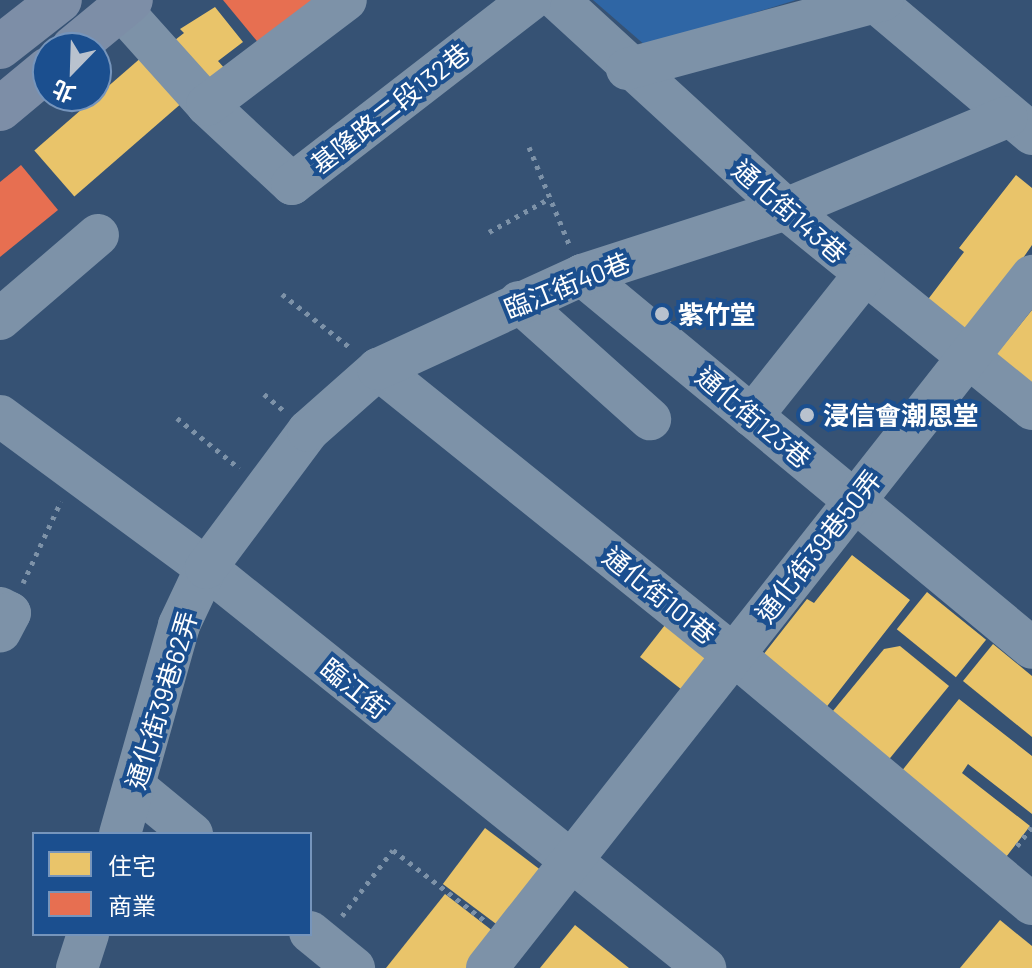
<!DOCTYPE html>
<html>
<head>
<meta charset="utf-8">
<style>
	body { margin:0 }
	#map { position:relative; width:1032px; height:968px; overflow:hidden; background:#365274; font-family:Barlow,"Noto Sans TC",sans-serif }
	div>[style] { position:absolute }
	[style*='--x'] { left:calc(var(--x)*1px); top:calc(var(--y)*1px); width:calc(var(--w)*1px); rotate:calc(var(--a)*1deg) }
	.green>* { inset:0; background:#2f66a5 }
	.homes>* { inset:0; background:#e9c46a; transform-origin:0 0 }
	.shops>* { inset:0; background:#e76f51 }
	.path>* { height:5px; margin-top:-2.5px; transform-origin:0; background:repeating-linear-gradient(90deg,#7d92a8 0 4px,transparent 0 10px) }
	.minor>* { height:42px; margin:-21px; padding:0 21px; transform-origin:21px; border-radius:21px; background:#7d92a8 }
	.major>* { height:44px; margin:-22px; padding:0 22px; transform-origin:22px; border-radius:22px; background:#7d8ea7 }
	.dots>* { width:22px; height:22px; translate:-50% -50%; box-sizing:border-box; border:4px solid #1b4f8f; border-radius:50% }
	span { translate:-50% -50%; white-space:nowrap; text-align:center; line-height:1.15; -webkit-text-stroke:8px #1b4f8f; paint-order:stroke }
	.street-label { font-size:26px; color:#fff }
	.poi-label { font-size:26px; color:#fff; font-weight:700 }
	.left { translate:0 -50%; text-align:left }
	.legend { position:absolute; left:32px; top:832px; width:280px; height:104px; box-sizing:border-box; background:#1b4f8f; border:2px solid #7695bc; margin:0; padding:10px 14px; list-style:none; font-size:24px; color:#fff }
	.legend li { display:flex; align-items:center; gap:16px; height:40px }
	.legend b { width:40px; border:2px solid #7695bc }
	.north { position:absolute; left:32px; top:32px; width:80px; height:80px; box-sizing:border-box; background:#1b4f8f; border:2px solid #7695bc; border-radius:50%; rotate:203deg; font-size:22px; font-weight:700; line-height:32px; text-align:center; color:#fff }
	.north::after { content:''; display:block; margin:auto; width:28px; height:36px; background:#b9c2ce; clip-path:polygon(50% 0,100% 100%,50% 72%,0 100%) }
</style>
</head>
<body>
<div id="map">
	<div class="green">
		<div style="clip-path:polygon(593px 0,796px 0,646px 46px)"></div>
	</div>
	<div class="homes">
		<div style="clip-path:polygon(215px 7px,243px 42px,218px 61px,226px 70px,200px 90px,166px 47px,184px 33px,180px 29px)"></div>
		<div style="left:143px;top:56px;width:61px;height:144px;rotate:49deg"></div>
		<div style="clip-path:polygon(1016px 175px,1032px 188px,1032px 245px,975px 328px,959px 328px,926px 302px,964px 252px,959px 248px)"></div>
		<div style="clip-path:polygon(1032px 310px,1032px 400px,988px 364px)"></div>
		<div style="clip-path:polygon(852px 555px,910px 600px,821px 714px,756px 664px,807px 599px,814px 603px)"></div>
		<div style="left:927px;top:592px;width:76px;height:48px;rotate:39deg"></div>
		<div style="left:672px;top:616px;width:62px;height:52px;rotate:38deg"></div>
		<div style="clip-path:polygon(993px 644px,1032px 676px,1032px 737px,963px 681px)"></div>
		<div style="clip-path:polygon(900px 646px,949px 686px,886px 763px,828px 717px,884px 649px)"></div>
		<div style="clip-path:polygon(959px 699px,1032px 756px,1032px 814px,968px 764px,962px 773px,1030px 826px,1003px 861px,897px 777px)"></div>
		<div style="left:485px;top:828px;width:68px;height:70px;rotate:37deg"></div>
		<div style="clip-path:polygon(445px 894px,498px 935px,472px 968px,386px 968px)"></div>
		<div style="clip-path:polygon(1000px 920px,1032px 946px,1032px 968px,960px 968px)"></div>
		<div style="clip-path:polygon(575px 925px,629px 968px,540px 968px)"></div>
	</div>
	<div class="shops">
		<div style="clip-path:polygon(223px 0,318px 0,261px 46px)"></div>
		<div style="clip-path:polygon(21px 165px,58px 210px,0 257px,0 182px)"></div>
	</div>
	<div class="path">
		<div style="--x:529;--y:147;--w:105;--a:67.6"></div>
		<div style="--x:489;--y:232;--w:70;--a:-29.1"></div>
		<div style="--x:282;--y:294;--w:89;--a:38.2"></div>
		<div style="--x:264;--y:394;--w:25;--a:40"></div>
		<div style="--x:177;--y:418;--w:80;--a:38.9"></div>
		<div style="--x:23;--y:583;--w:90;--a:-65.1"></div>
		<div style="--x:1017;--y:846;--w:24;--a:-52"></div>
		<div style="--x:342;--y:916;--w:83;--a:-52.3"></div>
		<div style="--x:393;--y:850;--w:115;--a:37.6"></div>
	</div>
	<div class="minor">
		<div style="--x:558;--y:0;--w:309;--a:42.5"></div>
		<div style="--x:786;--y:209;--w:317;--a:39.1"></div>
		<div style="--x:873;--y:0;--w:208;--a:40.1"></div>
		<div style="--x:121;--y:9;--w:129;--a:48.1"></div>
		<div style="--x:207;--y:105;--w:116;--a:42.9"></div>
		<div style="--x:292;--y:184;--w:301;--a:-37.7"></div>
		<div style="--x:627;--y:69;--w:265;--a:-15.1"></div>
		<div style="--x:207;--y:105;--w:174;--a:-37.1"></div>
		<div style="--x:582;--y:275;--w:584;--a:39.65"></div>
		<div style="--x:519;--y:302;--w:176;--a:41.8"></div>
		<div style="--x:0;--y:319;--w:129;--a:-40.6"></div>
		<div style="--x:378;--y:369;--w:457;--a:38.8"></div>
		<div style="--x:734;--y:655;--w:388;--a:39.9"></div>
		<div style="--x:0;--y:416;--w:256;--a:36.4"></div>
		<div style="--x:206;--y:568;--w:640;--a:38.72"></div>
		<div style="--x:752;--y:416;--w:180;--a:-51.5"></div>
		<div style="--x:0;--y:608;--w:11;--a:27"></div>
		<div style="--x:10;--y:613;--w:21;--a:118"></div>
		<div style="--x:135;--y:787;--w:74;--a:39.5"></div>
		<div style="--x:120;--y:834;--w:217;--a:-74.2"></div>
		<div style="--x:179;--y:625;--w:63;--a:-64.7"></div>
		<div style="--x:206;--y:568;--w:171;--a:-53.3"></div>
		<div style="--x:308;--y:431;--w:94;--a:-41.5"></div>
		<div style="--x:378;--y:369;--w:225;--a:-24.7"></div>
		<div style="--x:582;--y:275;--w:214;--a:-17.9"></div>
		<div style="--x:786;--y:209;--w:239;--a:-22.6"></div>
		<div style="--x:310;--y:932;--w:57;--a:39.3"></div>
		<div style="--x:77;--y:968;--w:36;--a:-72"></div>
		<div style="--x:487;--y:968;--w:881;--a:-51.78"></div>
	</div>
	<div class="major">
		<div style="--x:0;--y:47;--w:76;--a:-38.1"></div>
		<div style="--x:73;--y:48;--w:75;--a:-39.6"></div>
		<div style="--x:0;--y:109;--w:62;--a:-39.8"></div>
	</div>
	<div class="dots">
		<div style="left:662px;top:314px;background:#b9c2ce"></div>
		<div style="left:807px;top:415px;background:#b9c2ce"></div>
	</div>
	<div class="street-label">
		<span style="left:390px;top:108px;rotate:-38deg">基隆路二段132巷</span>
		<span style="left:790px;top:211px;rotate:41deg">通化街143巷</span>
		<span style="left:567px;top:285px;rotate:-22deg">臨江街40巷</span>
		<span style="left:754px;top:417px;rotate:40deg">通化街123巷</span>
		<span style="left:818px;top:546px;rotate:-52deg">通化街39巷50弄</span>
		<span style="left:660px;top:595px;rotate:39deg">通化街101巷</span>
		<span style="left:355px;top:688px;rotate:39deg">臨江街</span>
		<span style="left:161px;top:700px;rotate:-73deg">通化街39巷62弄</span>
	</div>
	<div class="poi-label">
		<span class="left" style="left:678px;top:314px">紫竹堂</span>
		<span class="left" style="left:823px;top:415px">浸信會潮恩堂</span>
	</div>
	<ul class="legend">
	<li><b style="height:22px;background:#e9c46a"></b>住宅</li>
	<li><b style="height:22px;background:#e76f51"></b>商業</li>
	</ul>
	<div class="north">北</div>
</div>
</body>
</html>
